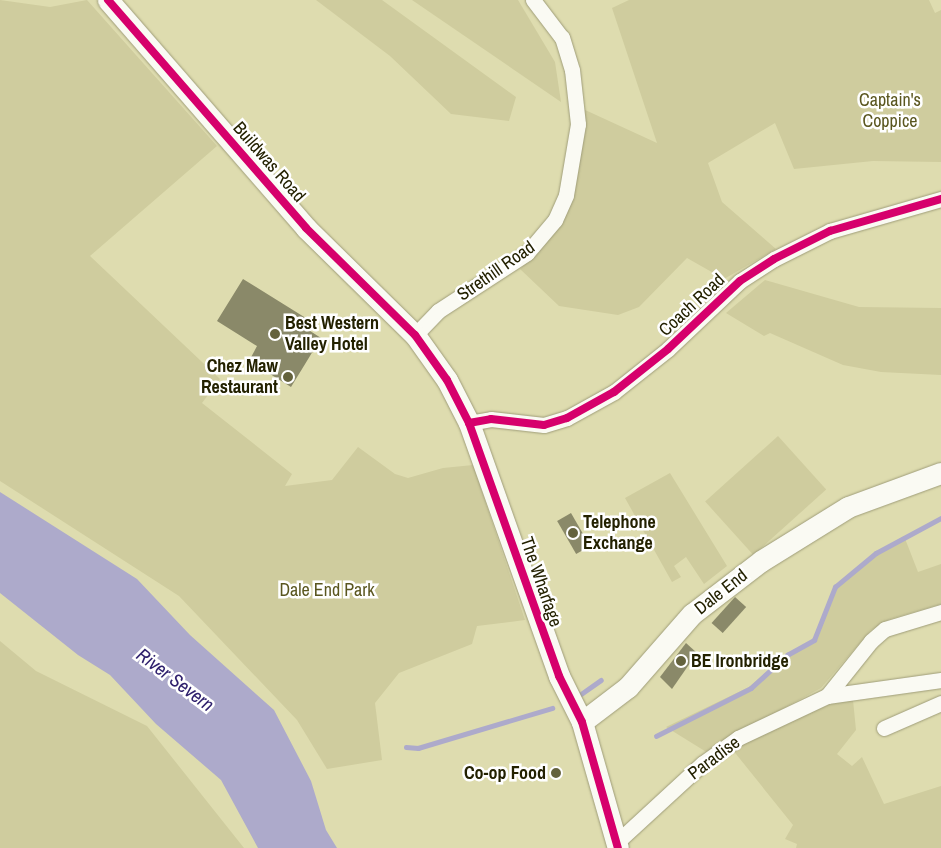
<!DOCTYPE html>
<html>
<head>
<meta charset="utf-8">
<style>
	body { margin:0 }
	#map { position:relative; width:941px; height:848px; overflow:hidden; background:#dedcaf; font-family:"Archivo Narrow",sans-serif }
	div>[style] { position:absolute }
	[style*='--x'] { left:calc(var(--x)*1px); top:calc(var(--y)*1px); width:calc(var(--w)*1px); rotate:calc(var(--a)*1deg) }
	.green>* { inset:0; background:#cfcc9e; transform-origin:0 0 }
	.water>* { inset:0; background:#adaacb }
	.stream>* { height:4.5px; margin:-2.25px; padding:0 2.25px; transform-origin:2.25px; border-radius:2.25px; background:#adaacb }
	.building>* { inset:0; background:#8a8969; transform-origin:0 0 }
	.roads { filter:drop-shadow(0 0 1px #9f9d79) drop-shadow(0 0 1px #9f9d79) }
	.street>* { height:15px; margin:-7.5px; padding:0 7.5px; transform-origin:7.5px; border-radius:7.5px; background:#fafaf3 }
	.secondary>* { height:21px; margin:-10.5px; padding:0 10.5px; transform-origin:10.5px; border-radius:10.5px; background:#fafaf3 }
	.cycleway>* { height:8px; margin:-4px; padding:0 4px; transform-origin:4px; border-radius:4px; background:#d6006c }
	.dots>* { width:14px; height:14px; translate:-50% -50%; box-sizing:border-box; border:2px solid #fff; border-radius:50% }
	span { translate:-50% -50%; white-space:nowrap; text-align:center; line-height:1.15; -webkit-text-stroke:5px #fff; paint-order:stroke }
	.park-label { font-size:18px; color:#5a561f }
	.street-label { font-size:18px; color:#232100 }
	.poi-label { font-size:18px; color:#232100; font-weight:700 }
	.left { translate:0 -50%; text-align:left }
	.right { translate:-100% -50%; text-align:right }
	.water-label { font-size:19px; color:#30216e; font-style:italic }
</style>
</head>
<body>
<div id="map">
	<div class="green">
		<div style="clip-path:polygon(0 0,50px 7px,87px 0,217px 146px,90px 256px,220px 379px,202px 403px,292px 474px,285px 486px,332px 480px,358px 447px,395px 474px,408px 478px,443px 468px,473px 465px,525px 620px,477px 626px,472px 644px,399px 673px,375px 703px,382px 760px,327px 769px,297px 720px,179px 596px,0 481px)"></div>
		<div style="clip-path:polygon(316px 0,382px 0,516px 97px,509px 121px,451px 114px,390px 56px)"></div>
		<div style="clip-path:polygon(412px 0,518px 0,555px 62px,561px 102px)"></div>
		<div style="clip-path:polygon(629px 0,929px 0,935px 13px,941px 10px,941px 162px,873px 161px,794px 169px,775px 123px,708px 163px,722px 202px,776px 249px,724px 279px,687px 258px,639px 307px,618px 315px,559px 306px,520px 269px,543px 247px,564px 214px,579px 167px,585px 123px,583px 109px,657px 143px,612px 8px)"></div>
		<div style="clip-path:polygon(765px 280px,859px 307px,941px 308px,941px 375px,881px 372px,843px 365px,770px 333px,764px 336px,726px 313px)"></div>
		<div style="left:778px;top:436px;width:72px;height:98px;rotate:48deg"></div>
		<div style="clip-path:polygon(670px 473px,727px 566px,704px 584px,686px 557px,674px 566px,681px 577px,672px 582px,625px 498px)"></div>
		<div style="clip-path:polygon(904px 536px,918px 572px,941px 564px,941px 604px,890px 619px,871px 630px,821px 688px,723px 741px,708px 753px,666px 727px,749px 687px,787px 655px,814px 640px,835px 587px,876px 553px)"></div>
		<div style="clip-path:polygon(0 641px,36px 671px,147px 726px,244px 848px,0 848px)"></div>
		<div style="clip-path:polygon(853px 700px,856px 730px,837px 754px,852px 766px,862px 757px,884px 804px,941px 786px,941px 848px,796px 848px,797px 844px,785px 839px,793px 825px,732px 749px,828px 705px)"></div>
	</div>
	<div class="water">
		<div style="clip-path:polygon(0 492px,137px 579px,190px 635px,274px 710px,311px 781px,326px 830px,337px 848px,258px 848px,221px 780px,156px 724px,110px 675px,78px 655px,0 593px)"></div>
	</div>
	<div class="stream">
		<div style="--x:581;--y:694;--w:24;--a:-35"></div>
		<div style="--x:656;--y:736;--w:106;--a:-26.8"></div>
		<div style="--x:751;--y:688;--w:49;--a:-42.5"></div>
		<div style="--x:787;--y:655;--w:31;--a:-29"></div>
		<div style="--x:814;--y:640;--w:57;--a:-68.4"></div>
		<div style="--x:835;--y:587;--w:53;--a:-39.7"></div>
		<div style="--x:876;--y:553;--w:74;--a:-28.3"></div>
		<div style="--x:406;--y:747;--w:12;--a:5"></div>
		<div style="--x:418;--y:748;--w:140;--a:-16.6"></div>
	</div>
	<div class="building">
		<div style="clip-path:polygon(243px 279px,309px 320px,307px 329px,321px 338px,291px 387px,249px 361px,257px 346px,217px 321px)"></div>
		<div style="left:571px;top:513px;width:38px;height:16px;rotate:60deg"></div>
		<div style="left:735px;top:597px;width:15px;height:35px;rotate:42deg"></div>
		<div style="clip-path:polygon(686px 643px,697px 653px,672px 689px,660px 677px)"></div>
	</div>
	<div class="roads">
		<div class="street">
			<div style="--x:415;--y:335;--w:33;--a:-46"></div>
			<div style="--x:438;--y:311;--w:106;--a:-33.1"></div>
			<div style="--x:527;--y:253;--w:43;--a:-49.7"></div>
			<div style="--x:555;--y:220;--w:27;--a:-66"></div>
			<div style="--x:566;--y:195;--w:72;--a:-80.4"></div>
			<div style="--x:578;--y:124;--w:54;--a:-96.3"></div>
			<div style="--x:572;--y:70;--w:34;--a:-107"></div>
			<div style="--x:562;--y:38;--w:48;--a:-127.3"></div>
			<div style="--x:469;--y:423;--w:22;--a:-10"></div>
			<div style="--x:491;--y:419;--w:53;--a:6.5"></div>
			<div style="--x:544;--y:425;--w:24;--a:-17"></div>
			<div style="--x:567;--y:418;--w:54;--a:-29"></div>
			<div style="--x:614;--y:392;--w:69;--a:-38.5"></div>
			<div style="--x:668;--y:349;--w:99;--a:-43.4"></div>
			<div style="--x:740;--y:281;--w:40;--a:-32.9"></div>
			<div style="--x:774;--y:259;--w:63;--a:-26.6"></div>
			<div style="--x:830;--y:231;--w:116;--a:-16.1"></div>
			<div style="--x:827;--y:696;--w:70;--a:-51.3"></div>
			<div style="--x:871;--y:641;--w:18;--a:-41"></div>
			<div style="--x:885;--y:629;--w:59;--a:-16.9"></div>
			<div style="--x:884;--y:728;--w:62;--a:-23.7"></div>
			<div style="--x:616;--y:843;--w:118;--a:-42.6"></div>
			<div style="--x:703;--y:763;--w:43;--a:-35.5"></div>
			<div style="--x:738;--y:738;--w:98;--a:-25.3"></div>
			<div style="--x:827;--y:696;--w:115;--a:-8"></div>
		</div>
		<div class="secondary">
			<div style="--x:108;--y:0;--w:302;--a:49"></div>
			<div style="--x:306;--y:228;--w:153;--a:44.5"></div>
			<div style="--x:415;--y:335;--w:55;--a:54.6"></div>
			<div style="--x:447;--y:380;--w:48;--a:62.9"></div>
			<div style="--x:469;--y:423;--w:269;--a:70.4"></div>
			<div style="--x:559;--y:676;--w:51;--a:63.4"></div>
			<div style="--x:582;--y:722;--w:131;--a:74.1"></div>
			<div style="--x:582;--y:722;--w:58;--a:-37.3"></div>
			<div style="--x:628;--y:687;--w:97;--a:-48.8"></div>
			<div style="--x:692;--y:614;--w:87;--a:-37.5"></div>
			<div style="--x:761;--y:561;--w:102;--a:-31.8"></div>
			<div style="--x:848;--y:507;--w:99;--a:-20.1"></div>
		</div>
	</div>
	<div class="cycleway">
		<div style="--x:108;--y:0;--w:302;--a:49"></div>
		<div style="--x:306;--y:228;--w:153;--a:44.5"></div>
		<div style="--x:415;--y:335;--w:55;--a:54.6"></div>
		<div style="--x:447;--y:380;--w:48;--a:62.9"></div>
		<div style="--x:469;--y:423;--w:269;--a:70.4"></div>
		<div style="--x:559;--y:676;--w:51;--a:63.4"></div>
		<div style="--x:582;--y:722;--w:131;--a:74.1"></div>
		<div style="--x:469;--y:423;--w:22;--a:-10"></div>
		<div style="--x:491;--y:419;--w:53;--a:6.5"></div>
		<div style="--x:544;--y:425;--w:24;--a:-17"></div>
		<div style="--x:567;--y:418;--w:54;--a:-29"></div>
		<div style="--x:614;--y:392;--w:69;--a:-38.5"></div>
		<div style="--x:668;--y:349;--w:99;--a:-43.4"></div>
		<div style="--x:740;--y:281;--w:40;--a:-32.9"></div>
		<div style="--x:774;--y:259;--w:63;--a:-26.6"></div>
		<div style="--x:830;--y:231;--w:116;--a:-16.1"></div>
	</div>
	<div class="dots">
		<div style="left:275px;top:334px;background:#64623d"></div>
		<div style="left:288px;top:377px;background:#64623d"></div>
		<div style="left:573px;top:533px;background:#64623d"></div>
		<div style="left:681px;top:661px;background:#64623d"></div>
		<div style="left:556px;top:773px;background:#64623d"></div>
	</div>
	<div class="park-label">
		<span style="left:890px;top:111px">Captain's<br>Coppice</span>
		<span style="left:327px;top:590px">Dale End Park</span>
	</div>
	<div class="street-label">
		<span style="left:269px;top:162px;rotate:49deg">Buildwas Road</span>
		<span style="left:496px;top:271px;rotate:-35deg">Strethill Road</span>
		<span style="left:692px;top:305px;rotate:-43deg">Coach Road</span>
		<span style="left:541px;top:582px;rotate:71deg">The Wharfage</span>
		<span style="left:721px;top:592px;rotate:-38deg">Dale End</span>
		<span style="left:714px;top:758px;rotate:-37deg">Paradise</span>
	</div>
	<div class="poi-label">
		<span class="left" style="left:285px;top:334px">Best Western<br>Valley Hotel</span>
		<span class="right" style="left:278px;top:377px">Chez Maw<br>Restaurant</span>
		<span class="left" style="left:583px;top:533px">Telephone<br>Exchange</span>
		<span class="left" style="left:691px;top:661px">BE Ironbridge</span>
		<span class="right" style="left:546px;top:773px">Co-op Food</span>
	</div>
	<div class="water-label">
		<span style="left:175px;top:680px;rotate:37deg">River Severn</span>
	</div>
</div>
</body>
</html>
